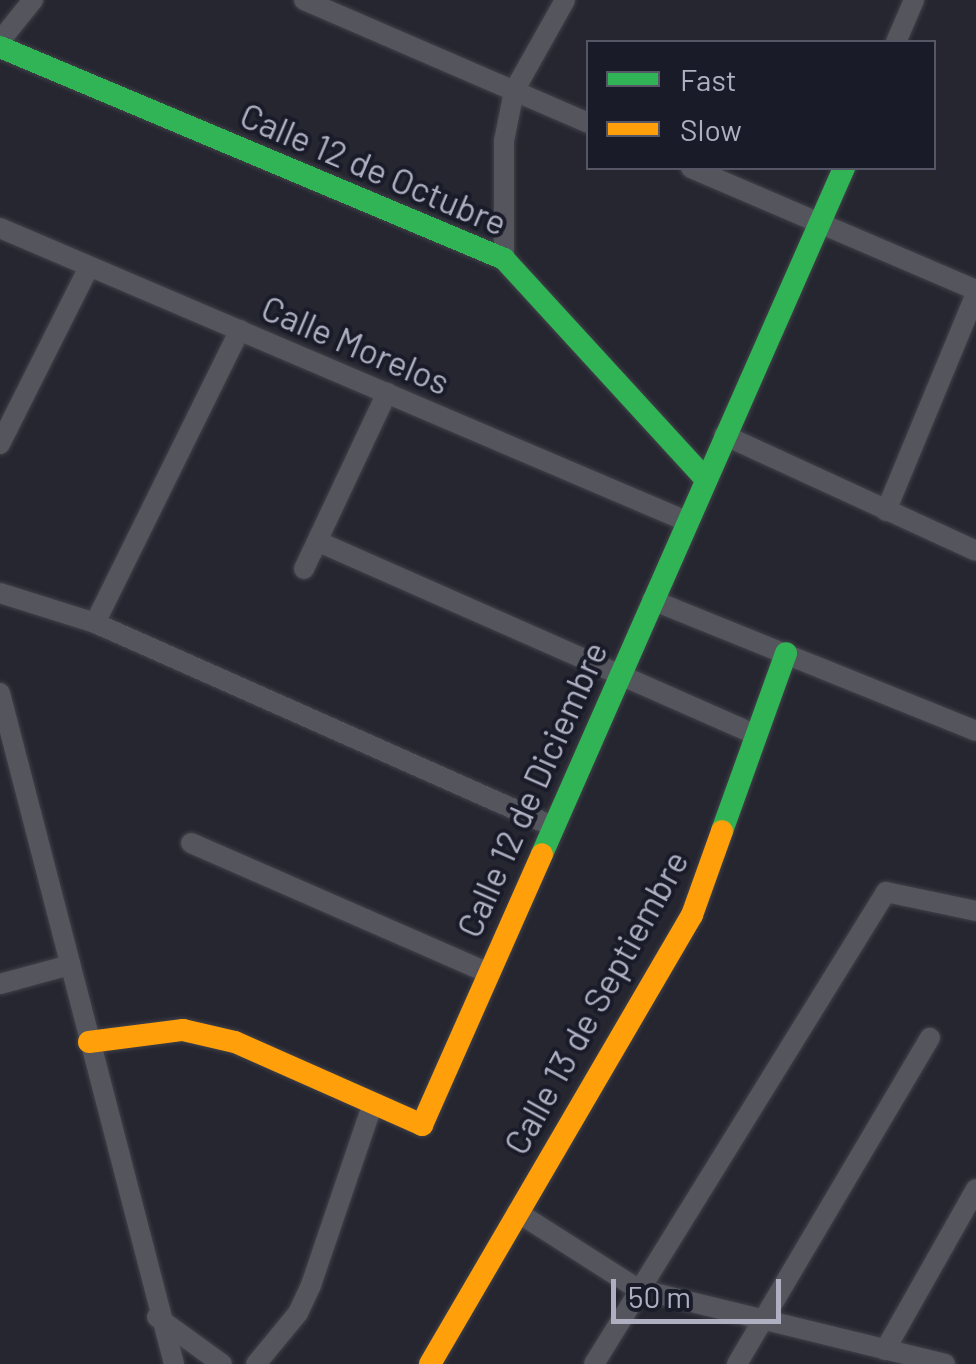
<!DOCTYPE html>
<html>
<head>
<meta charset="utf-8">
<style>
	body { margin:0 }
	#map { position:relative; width:976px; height:1364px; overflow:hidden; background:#252630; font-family:Barlow,sans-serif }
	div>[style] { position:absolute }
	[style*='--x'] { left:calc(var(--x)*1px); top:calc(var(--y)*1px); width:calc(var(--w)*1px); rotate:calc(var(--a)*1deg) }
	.roads { filter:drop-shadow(0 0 2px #414149) drop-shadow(0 0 2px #414149) }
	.street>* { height:20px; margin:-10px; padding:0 10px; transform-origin:10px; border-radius:10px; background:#55555e }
	.fast>* { height:22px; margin:-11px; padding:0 11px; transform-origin:11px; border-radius:11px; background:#30b455 }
	.slow>* { height:22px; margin:-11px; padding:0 11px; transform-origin:11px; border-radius:11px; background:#ff9f0a }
	span { translate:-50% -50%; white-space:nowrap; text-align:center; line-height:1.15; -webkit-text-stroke:8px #1a1b29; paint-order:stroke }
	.street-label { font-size:35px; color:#aeafc1 }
	.legend { position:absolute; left:586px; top:40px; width:350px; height:130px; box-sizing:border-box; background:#1a1b29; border:2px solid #555666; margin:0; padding:12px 18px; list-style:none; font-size:30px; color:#aeafc1 }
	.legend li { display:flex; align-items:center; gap:20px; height:50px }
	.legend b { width:50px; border:2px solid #555666 }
	.scale { position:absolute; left:611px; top:1279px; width:170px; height:45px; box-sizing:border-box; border:5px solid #aeafc1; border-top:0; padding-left:12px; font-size:30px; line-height:35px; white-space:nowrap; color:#aeafc1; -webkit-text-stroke:8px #1a1b29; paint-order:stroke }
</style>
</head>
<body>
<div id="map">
	<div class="roads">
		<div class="street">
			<div style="--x:304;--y:0;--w:309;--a:23.4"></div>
			<div style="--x:0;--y:41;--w:53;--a:-51.2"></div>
			<div style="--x:896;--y:42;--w:46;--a:-66.8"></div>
			<div style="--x:691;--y:168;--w:310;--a:23.2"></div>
			<div style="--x:0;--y:228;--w:746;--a:23.13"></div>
			<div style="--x:504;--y:259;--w:118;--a:-90"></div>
			<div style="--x:504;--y:141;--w:51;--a:-78.7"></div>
			<div style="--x:514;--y:91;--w:104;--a:-60.7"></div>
			<div style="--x:724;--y:435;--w:277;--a:24.7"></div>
			<div style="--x:0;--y:444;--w:198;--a:-63.3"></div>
			<div style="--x:886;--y:511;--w:235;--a:-67.5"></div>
			<div style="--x:319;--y:542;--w:474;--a:23.8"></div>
			<div style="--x:304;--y:569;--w:195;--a:-64.8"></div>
			<div style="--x:0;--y:593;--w:100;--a:17.5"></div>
			<div style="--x:95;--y:623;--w:500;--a:23.95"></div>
			<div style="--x:652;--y:600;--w:349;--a:22"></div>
			<div style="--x:95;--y:623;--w:327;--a:-63.7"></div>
			<div style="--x:0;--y:693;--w:693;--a:75.46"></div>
			<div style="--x:191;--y:843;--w:324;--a:23.6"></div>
			<div style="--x:0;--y:984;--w:73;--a:-15.2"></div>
			<div style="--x:517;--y:1212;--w:143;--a:32.5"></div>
			<div style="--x:638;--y:1289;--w:316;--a:13.7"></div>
			<div style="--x:157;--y:1317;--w:80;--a:35.9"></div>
			<div style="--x:885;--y:1350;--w:185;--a:-60.5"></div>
			<div style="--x:256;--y:1364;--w:66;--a:-50.5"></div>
			<div style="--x:298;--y:1313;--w:31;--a:-65"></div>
			<div style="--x:311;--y:1285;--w:192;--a:-71.2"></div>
			<div style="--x:594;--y:1364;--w:555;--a:-58.26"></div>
			<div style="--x:886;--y:892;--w:92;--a:11.9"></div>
			<div style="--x:737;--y:1364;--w:379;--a:-59.4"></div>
		</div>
		<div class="fast">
			<div style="--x:0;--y:47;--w:547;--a:22.81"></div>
			<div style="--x:504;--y:259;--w:297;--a:47.5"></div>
			<div style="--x:722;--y:831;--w:189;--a:-70.2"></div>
			<div style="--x:542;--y:854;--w:750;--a:-66.24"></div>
		</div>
		<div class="slow">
			<div style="--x:89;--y:1042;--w:95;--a:-7.3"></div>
			<div style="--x:183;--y:1030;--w:53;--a:13"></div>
			<div style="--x:235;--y:1042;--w:205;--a:23.9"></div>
			<div style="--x:422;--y:1125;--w:296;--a:-66.1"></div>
			<div style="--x:430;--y:1364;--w:520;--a:-59.74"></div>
			<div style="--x:692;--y:915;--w:89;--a:-70.3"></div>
		</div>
	</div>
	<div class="street-label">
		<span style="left:374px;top:168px;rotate:23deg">Calle 12 de Octubre</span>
		<span style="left:356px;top:344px;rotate:23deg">Calle Morelos</span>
		<span style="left:531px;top:789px;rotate:-66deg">Calle 12 de Diciembre</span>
		<span style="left:595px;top:1002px;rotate:-61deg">Calle 13 de Septiembre</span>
	</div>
	<ul class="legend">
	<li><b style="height:12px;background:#30b455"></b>Fast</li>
	<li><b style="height:12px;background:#ff9f0a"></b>Slow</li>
	</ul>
	<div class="scale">50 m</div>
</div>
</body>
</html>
